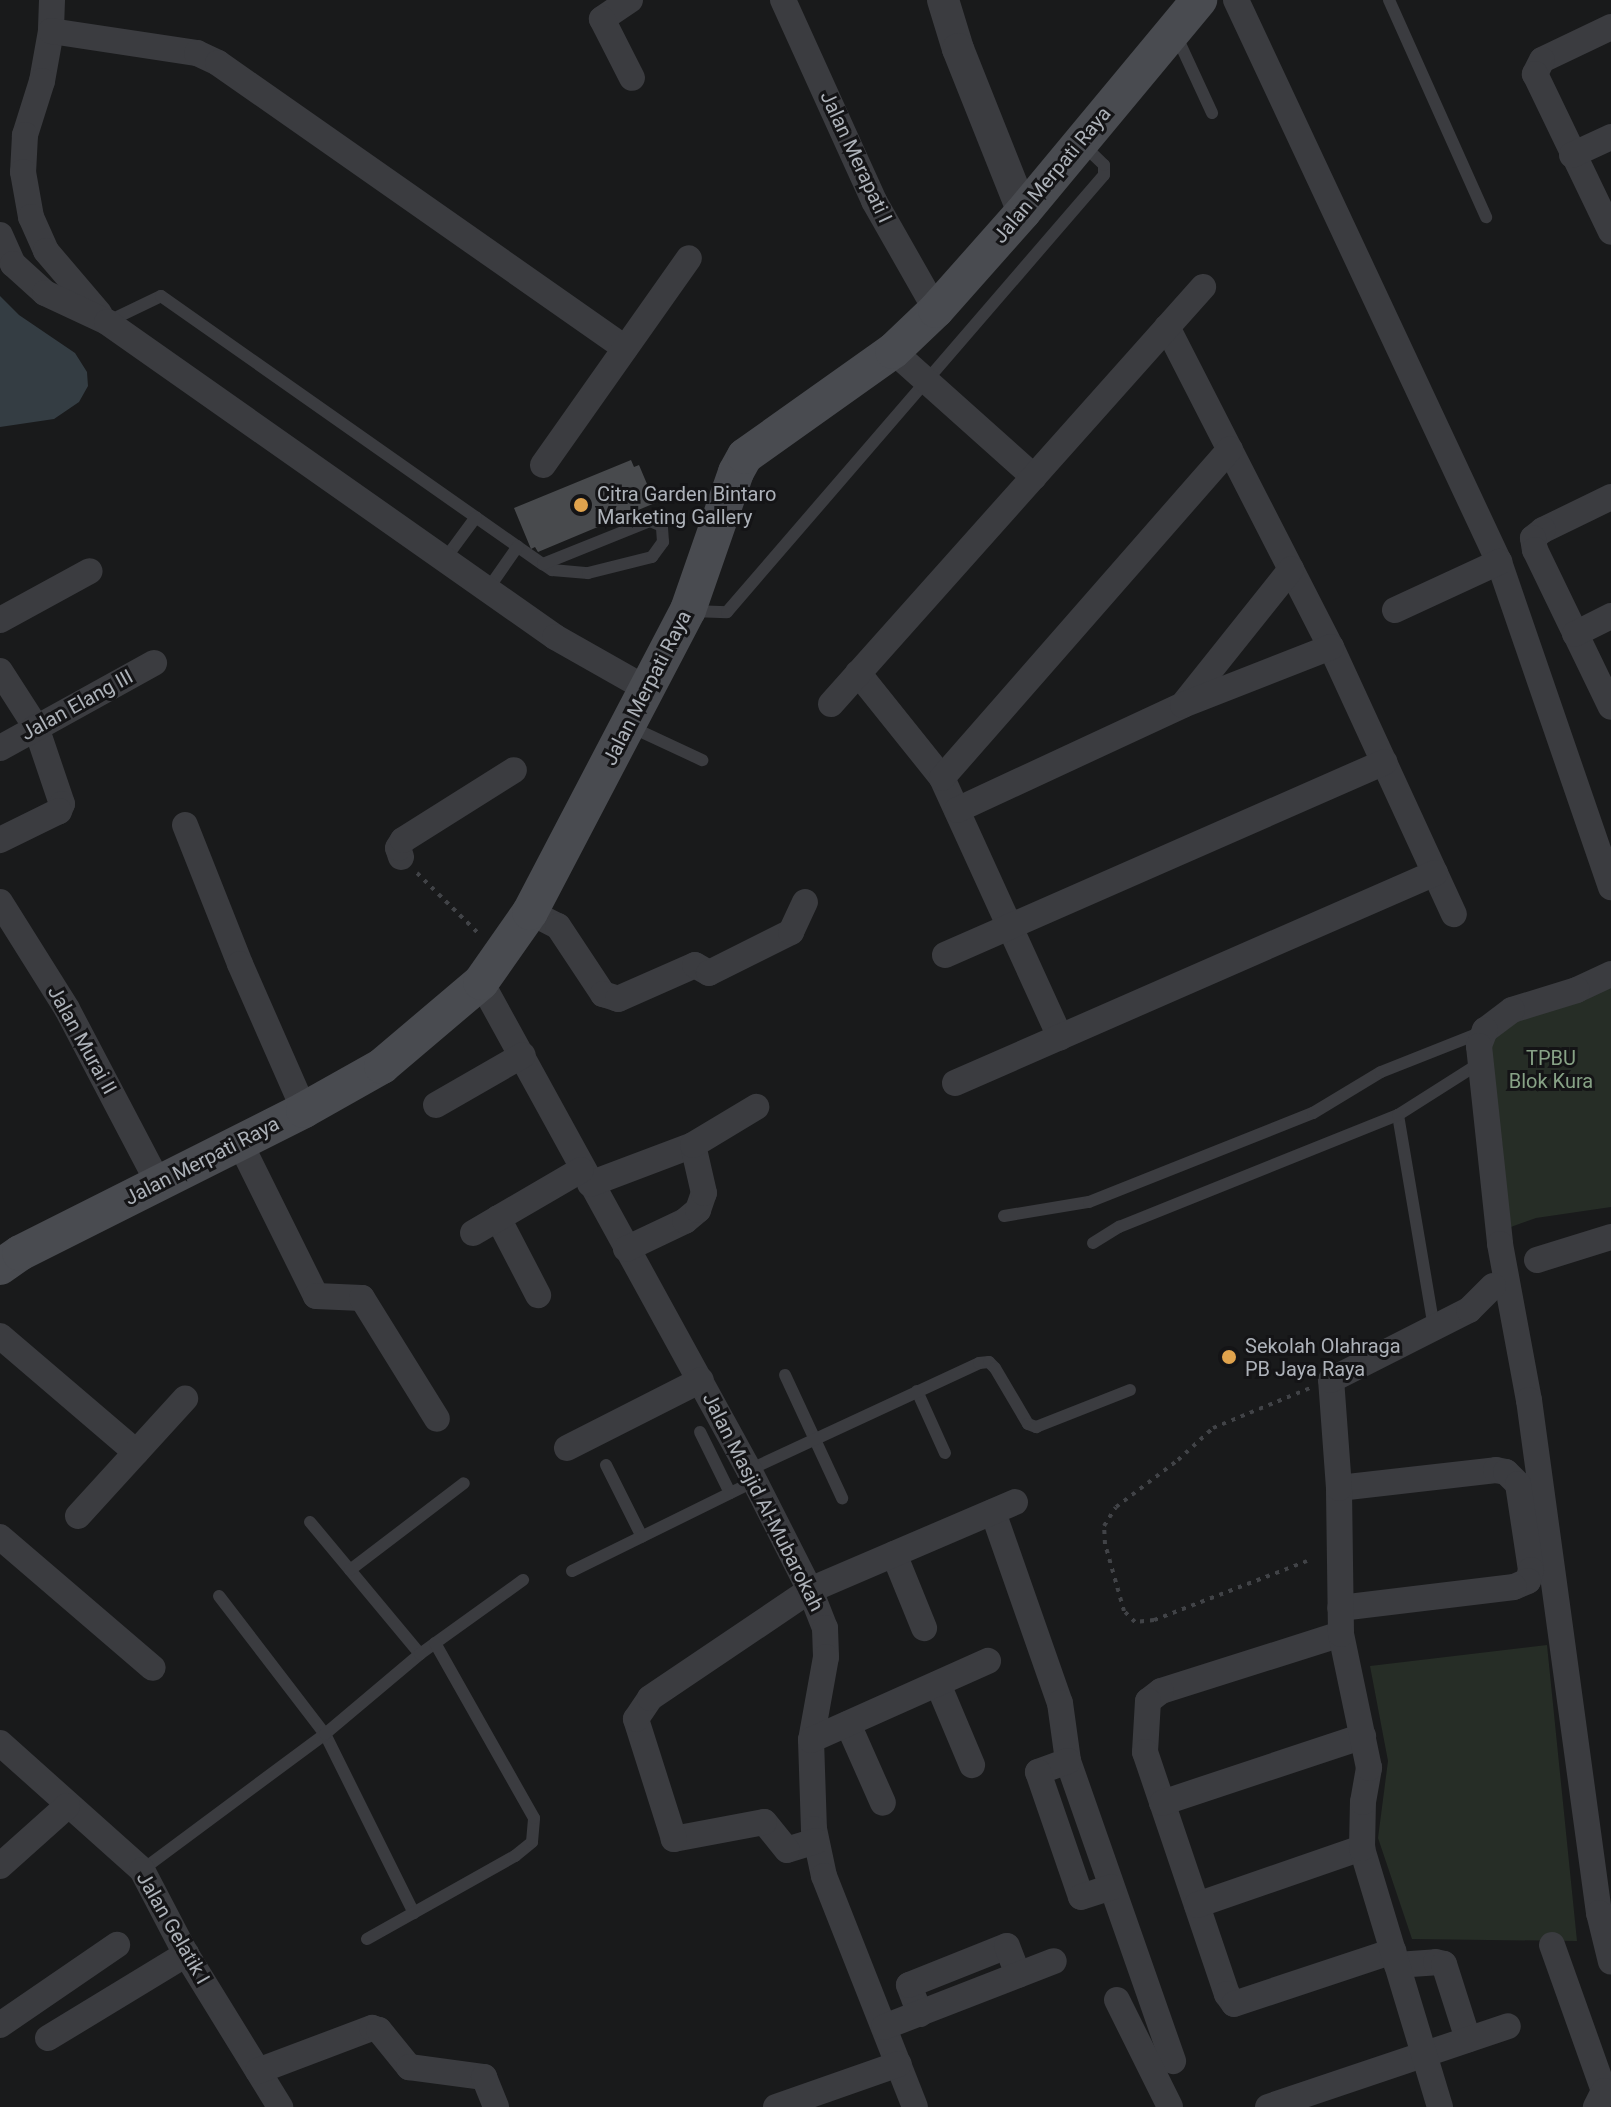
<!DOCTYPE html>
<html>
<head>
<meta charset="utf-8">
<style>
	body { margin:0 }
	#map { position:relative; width:1611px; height:2107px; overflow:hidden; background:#191a1b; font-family:Roboto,sans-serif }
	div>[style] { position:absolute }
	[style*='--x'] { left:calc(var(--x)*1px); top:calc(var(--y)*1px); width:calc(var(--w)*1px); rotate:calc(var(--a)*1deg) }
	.green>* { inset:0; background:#262d26 }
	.water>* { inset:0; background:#343d43 }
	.building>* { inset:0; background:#484a4d }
	.path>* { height:4px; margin-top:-2px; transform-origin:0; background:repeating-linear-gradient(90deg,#414347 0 4px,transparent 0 10px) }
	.service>* { height:12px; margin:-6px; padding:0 6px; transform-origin:6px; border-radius:6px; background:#3b3c40 }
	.minor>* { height:26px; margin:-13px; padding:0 13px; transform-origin:13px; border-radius:13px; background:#3b3c40 }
	.tertiary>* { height:32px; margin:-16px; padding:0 16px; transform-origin:16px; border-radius:16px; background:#3b3c40 }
	.secondary>* { height:36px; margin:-18px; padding:0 18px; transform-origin:18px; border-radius:18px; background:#494b50 }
	.dots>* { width:22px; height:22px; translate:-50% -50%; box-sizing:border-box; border:4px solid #141416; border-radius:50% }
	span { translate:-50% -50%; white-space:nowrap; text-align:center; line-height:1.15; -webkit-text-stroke:6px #141416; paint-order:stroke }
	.street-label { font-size:20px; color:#adb2b9 }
	.poi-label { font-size:20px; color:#adb2b9 }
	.left { translate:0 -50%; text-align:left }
	.park-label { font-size:20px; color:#87a286 }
</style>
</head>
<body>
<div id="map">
	<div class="green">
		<div style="clip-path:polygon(1611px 987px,1611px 1207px,1536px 1218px,1508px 1228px,1502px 1143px,1490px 1060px,1493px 1039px,1517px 1019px)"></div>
		<div style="clip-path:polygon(1547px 1645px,1577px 1941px,1412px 1939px,1378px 1838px,1388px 1761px,1370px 1666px)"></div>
	</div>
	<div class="water">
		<div style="clip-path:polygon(0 296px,19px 315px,75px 353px,87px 372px,88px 386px,79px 402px,54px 419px,0 427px)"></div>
	</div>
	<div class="building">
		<div style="clip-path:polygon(631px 460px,634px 467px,639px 465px,655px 503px,538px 552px,535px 547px,531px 549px,514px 508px)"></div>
	</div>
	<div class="path">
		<div style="--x:417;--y:873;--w:87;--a:44.5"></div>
		<div style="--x:1307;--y:1561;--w:164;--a:158.9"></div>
		<div style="--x:1154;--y:1620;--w:19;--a:174"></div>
		<div style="--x:1135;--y:1622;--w:16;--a:-135"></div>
		<div style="--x:1124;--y:1611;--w:70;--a:-105.8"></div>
		<div style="--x:1105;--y:1544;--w:18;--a:-93"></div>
		<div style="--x:1104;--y:1526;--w:22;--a:-58"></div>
		<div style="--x:1116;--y:1507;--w:78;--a:-37.2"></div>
		<div style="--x:1178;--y:1460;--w:47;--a:-42.4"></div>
		<div style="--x:1213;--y:1428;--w:105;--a:-22.4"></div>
	</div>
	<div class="service">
		<div style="--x:1389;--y:0;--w:238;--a:65.9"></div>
		<div style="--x:1176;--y:35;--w:86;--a:65.2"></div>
		<div style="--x:107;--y:322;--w:60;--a:-25.7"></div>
		<div style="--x:161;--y:296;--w:467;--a:35.1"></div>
		<div style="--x:543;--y:564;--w:11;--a:34"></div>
		<div style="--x:552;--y:570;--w:36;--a:5"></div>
		<div style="--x:588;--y:573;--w:66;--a:-14"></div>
		<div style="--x:652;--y:557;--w:19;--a:-54"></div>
		<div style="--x:663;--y:542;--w:16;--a:-94"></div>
		<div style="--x:662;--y:526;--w:13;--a:-157"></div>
		<div style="--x:650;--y:521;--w:115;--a:158.1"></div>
		<div style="--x:445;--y:559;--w:52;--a:-53.6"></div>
		<div style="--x:488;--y:589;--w:52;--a:-55.1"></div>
		<div style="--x:692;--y:611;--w:35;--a:2"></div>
		<div style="--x:727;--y:612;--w:577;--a:-49.22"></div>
		<div style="--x:1104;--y:175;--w:10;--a:-90"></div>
		<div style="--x:1104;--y:165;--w:30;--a:-136"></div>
		<div style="--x:629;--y:726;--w:81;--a:25"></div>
		<div style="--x:1398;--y:1115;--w:215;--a:80.4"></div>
		<div style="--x:1004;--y:1216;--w:86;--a:-9.4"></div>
		<div style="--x:1089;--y:1202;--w:241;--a:-21.7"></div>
		<div style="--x:1313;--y:1113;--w:79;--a:-31.1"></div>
		<div style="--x:1381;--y:1072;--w:109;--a:-21.6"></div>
		<div style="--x:1093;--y:1243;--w:31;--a:-32"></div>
		<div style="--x:1119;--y:1227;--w:301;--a:-21.9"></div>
		<div style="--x:1398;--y:1115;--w:97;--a:-32.4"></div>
		<div style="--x:785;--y:1375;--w:136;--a:65.1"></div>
		<div style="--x:917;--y:1391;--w:68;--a:65.7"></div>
		<div style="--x:700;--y:1432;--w:68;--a:63.8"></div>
		<div style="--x:606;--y:1465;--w:80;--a:63.4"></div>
		<div style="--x:749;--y:1470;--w:254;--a:-24.9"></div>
		<div style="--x:979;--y:1363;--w:10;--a:-6"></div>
		<div style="--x:989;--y:1362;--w:8;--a:45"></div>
		<div style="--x:995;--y:1368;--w:65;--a:59.5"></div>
		<div style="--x:1028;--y:1424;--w:9;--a:21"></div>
		<div style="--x:1036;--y:1427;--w:101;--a:-21.5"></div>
		<div style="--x:310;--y:1522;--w:172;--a:50.2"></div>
		<div style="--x:350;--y:1570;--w:143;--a:-37.3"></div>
		<div style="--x:572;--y:1571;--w:204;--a:-26.2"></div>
		<div style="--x:219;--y:1596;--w:174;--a:52.5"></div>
		<div style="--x:325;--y:1734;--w:200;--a:63.6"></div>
		<div style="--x:142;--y:1870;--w:228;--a:-36.6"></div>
		<div style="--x:325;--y:1734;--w:124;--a:-40.1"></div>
		<div style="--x:420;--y:1654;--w:127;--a:-35.7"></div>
		<div style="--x:367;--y:1939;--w:170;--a:-29.3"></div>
		<div style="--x:515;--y:1856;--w:22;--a:-39"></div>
		<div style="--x:532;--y:1842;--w:24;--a:-85"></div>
		<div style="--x:534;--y:1818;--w:201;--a:-119.5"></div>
	</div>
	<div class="minor">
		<div style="--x:52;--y:0;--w:31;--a:92"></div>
		<div style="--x:51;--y:31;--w:51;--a:100.2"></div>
		<div style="--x:42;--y:81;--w:57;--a:107.5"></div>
		<div style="--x:25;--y:135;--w:37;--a:93"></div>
		<div style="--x:23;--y:172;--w:46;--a:79.9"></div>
		<div style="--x:31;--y:217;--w:37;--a:66"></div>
		<div style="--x:46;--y:251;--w:82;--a:49.5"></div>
		<div style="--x:630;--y:0;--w:34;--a:146"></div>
		<div style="--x:602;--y:19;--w:66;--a:63"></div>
		<div style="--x:783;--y:0;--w:221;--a:65.6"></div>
		<div style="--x:874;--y:201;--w:125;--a:60.4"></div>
		<div style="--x:1236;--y:0;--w:620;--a:64.92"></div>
		<div style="--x:1499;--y:562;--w:344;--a:71"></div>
		<div style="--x:1611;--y:27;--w:76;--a:154.4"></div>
		<div style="--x:1542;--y:60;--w:16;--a:117"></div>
		<div style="--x:1535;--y:74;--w:175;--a:64.3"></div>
		<div style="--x:51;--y:31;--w:148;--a:8.6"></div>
		<div style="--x:197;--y:53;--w:23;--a:25"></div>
		<div style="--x:218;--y:63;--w:497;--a:35"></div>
		<div style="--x:1572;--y:155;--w:43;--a:-24.8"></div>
		<div style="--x:0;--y:235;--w:32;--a:66"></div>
		<div style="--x:13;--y:264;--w:43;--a:42.2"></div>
		<div style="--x:45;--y:293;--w:68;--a:25.1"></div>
		<div style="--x:107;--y:322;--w:548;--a:35.11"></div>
		<div style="--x:555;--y:637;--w:106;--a:29.5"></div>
		<div style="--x:1167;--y:327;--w:360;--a:62.9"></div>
		<div style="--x:1331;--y:647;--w:294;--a:65.3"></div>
		<div style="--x:893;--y:351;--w:189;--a:41.8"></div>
		<div style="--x:543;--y:465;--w:253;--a:-54.8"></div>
		<div style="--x:1611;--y:497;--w:76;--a:154.1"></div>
		<div style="--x:1543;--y:530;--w:13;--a:141"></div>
		<div style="--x:1533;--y:538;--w:12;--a:81"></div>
		<div style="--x:1535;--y:550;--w:174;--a:64.2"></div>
		<div style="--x:1395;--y:610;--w:115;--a:-24.8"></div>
		<div style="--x:0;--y:620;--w:102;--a:-28.6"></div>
		<div style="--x:1575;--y:634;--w:40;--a:-26.6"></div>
		<div style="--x:0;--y:671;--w:67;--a:57.3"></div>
		<div style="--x:36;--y:727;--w:81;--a:71.3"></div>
		<div style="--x:62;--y:804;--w:8;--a:113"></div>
		<div style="--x:59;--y:811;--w:66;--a:153.8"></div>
		<div style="--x:858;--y:673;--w:134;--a:51.3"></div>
		<div style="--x:942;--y:778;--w:285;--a:65.5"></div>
		<div style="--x:1185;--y:702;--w:170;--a:-51.4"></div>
		<div style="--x:831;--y:704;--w:559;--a:-48.26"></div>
		<div style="--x:0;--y:748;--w:176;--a:-28.9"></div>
		<div style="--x:942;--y:778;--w:437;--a:-48.8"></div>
		<div style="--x:957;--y:810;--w:249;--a:-24.9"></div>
		<div style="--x:1183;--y:705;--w:159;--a:-21.4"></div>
		<div style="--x:185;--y:825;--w:149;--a:68.4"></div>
		<div style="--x:240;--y:964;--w:159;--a:66.3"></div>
		<div style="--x:401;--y:857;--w:9;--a:-108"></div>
		<div style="--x:398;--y:848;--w:9;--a:-58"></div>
		<div style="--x:403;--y:840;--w:131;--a:-32.2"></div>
		<div style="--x:0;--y:902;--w:126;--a:57.9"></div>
		<div style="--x:67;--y:1009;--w:195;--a:62.3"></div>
		<div style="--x:530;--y:912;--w:31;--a:27"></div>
		<div style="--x:558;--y:926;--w:82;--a:56.5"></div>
		<div style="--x:603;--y:994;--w:16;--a:18"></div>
		<div style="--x:618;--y:999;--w:84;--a:-23.8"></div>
		<div style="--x:695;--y:965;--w:16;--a:30"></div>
		<div style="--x:709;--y:973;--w:92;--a:-26.6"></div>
		<div style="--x:791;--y:932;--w:33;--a:-65"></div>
		<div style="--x:945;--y:955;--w:480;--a:-23.7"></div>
		<div style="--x:1611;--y:974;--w:38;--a:155"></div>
		<div style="--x:1577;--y:990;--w:68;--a:162.9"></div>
		<div style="--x:1512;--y:1010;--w:34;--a:143"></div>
		<div style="--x:1485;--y:1030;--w:17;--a:111"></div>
		<div style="--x:1479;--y:1046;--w:199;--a:83.9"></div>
		<div style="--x:1500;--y:1244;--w:159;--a:79.5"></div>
		<div style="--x:1529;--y:1400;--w:518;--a:82.23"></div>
		<div style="--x:1599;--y:1913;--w:50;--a:76.2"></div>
		<div style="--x:481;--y:982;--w:557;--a:61.23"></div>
		<div style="--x:749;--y:1470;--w:135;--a:63.1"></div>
		<div style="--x:810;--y:1590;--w:41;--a:68.5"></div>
		<div style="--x:825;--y:1628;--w:29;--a:88"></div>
		<div style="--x:826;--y:1657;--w:84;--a:100.2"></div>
		<div style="--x:811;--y:1740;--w:89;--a:88.1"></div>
		<div style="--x:814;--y:1829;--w:48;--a:78"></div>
		<div style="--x:824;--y:1876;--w:248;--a:68.5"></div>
		<div style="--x:955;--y:1083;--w:524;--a:-23.63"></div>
		<div style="--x:436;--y:1105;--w:100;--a:-29.9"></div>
		<div style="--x:239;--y:1141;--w:173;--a:63.6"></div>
		<div style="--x:316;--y:1296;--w:46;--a:2.5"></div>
		<div style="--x:362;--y:1298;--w:142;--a:58.2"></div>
		<div style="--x:590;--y:1184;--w:110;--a:-20.7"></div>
		<div style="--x:498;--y:1218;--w:87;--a:62.5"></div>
		<div style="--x:473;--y:1233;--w:125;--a:-30.3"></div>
		<div style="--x:626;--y:1249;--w:65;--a:-25.4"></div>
		<div style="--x:685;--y:1221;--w:17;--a:-40"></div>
		<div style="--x:698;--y:1210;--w:18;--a:-71"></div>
		<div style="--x:704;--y:1193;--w:49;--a:-102.9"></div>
		<div style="--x:693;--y:1145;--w:74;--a:-31.1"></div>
		<div style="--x:1537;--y:1260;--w:77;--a:-17.3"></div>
		<div style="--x:0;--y:1336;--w:179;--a:40.5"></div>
		<div style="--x:567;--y:1448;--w:150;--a:-26.9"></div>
		<div style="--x:1339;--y:1488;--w:158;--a:-6.5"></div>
		<div style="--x:1496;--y:1470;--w:10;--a:11"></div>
		<div style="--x:1506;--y:1472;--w:17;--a:45"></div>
		<div style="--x:1518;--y:1484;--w:87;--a:81.4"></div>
		<div style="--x:1531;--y:1570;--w:11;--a:105"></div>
		<div style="--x:1528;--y:1581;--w:15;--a:157"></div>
		<div style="--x:1514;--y:1587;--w:175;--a:173.1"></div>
		<div style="--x:993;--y:1512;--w:202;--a:70.7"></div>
		<div style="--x:1060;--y:1703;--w:59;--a:82.1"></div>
		<div style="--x:1068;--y:1761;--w:318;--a:70.7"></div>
		<div style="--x:78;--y:1516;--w:159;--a:-47.6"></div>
		<div style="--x:0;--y:1537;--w:201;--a:40.6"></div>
		<div style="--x:894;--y:1554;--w:80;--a:67.9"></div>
		<div style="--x:1341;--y:1634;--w:189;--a:162.4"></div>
		<div style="--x:1161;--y:1691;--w:16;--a:142"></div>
		<div style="--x:1148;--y:1701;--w:51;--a:93.4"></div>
		<div style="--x:1145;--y:1752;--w:256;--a:71.3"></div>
		<div style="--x:1227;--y:1994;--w:12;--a:55"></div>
		<div style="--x:1234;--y:2004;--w:168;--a:-18.4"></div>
		<div style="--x:938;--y:1684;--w:88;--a:67.2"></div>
		<div style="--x:848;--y:1724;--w:86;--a:66.1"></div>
		<div style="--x:811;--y:1740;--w:194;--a:-24.1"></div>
		<div style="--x:0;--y:1743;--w:191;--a:41.8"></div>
		<div style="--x:142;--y:1870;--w:95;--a:62.4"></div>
		<div style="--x:186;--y:1954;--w:180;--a:58.4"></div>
		<div style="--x:1068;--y:1761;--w:32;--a:160"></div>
		<div style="--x:1038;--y:1772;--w:132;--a:71"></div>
		<div style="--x:1081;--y:1897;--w:32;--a:-18"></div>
		<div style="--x:1162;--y:1803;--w:212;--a:-18.4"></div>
		<div style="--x:816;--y:1841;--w:30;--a:163"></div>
		<div style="--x:787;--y:1850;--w:36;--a:-129"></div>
		<div style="--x:764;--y:1822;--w:92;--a:169.3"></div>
		<div style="--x:674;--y:1839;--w:126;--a:-107.6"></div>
		<div style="--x:636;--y:1719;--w:25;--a:-56"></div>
		<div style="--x:650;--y:1698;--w:193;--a:-34"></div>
		<div style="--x:810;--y:1590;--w:223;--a:-23.2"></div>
		<div style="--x:0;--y:1866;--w:90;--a:-41.8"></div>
		<div style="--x:1197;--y:1905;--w:175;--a:-19.1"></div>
		<div style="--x:1552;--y:1945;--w:155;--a:70.4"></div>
		<div style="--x:1604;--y:2091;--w:18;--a:117"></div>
		<div style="--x:1397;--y:1965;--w:39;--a:-4"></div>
		<div style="--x:1436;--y:1962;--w:8;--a:14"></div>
		<div style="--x:1444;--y:1964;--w:79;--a:72.3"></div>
		<div style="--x:1117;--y:2000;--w:119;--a:63.6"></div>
		<div style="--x:920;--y:2014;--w:31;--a:-111"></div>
		<div style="--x:909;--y:1985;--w:105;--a:-21.7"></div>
		<div style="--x:1007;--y:1946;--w:31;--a:69"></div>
		<div style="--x:0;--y:2025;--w:142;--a:-34.4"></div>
		<div style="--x:884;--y:2027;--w:182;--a:-21.2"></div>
		<div style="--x:48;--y:2038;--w:162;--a:-31.3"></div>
		<div style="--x:258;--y:2071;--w:122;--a:-20.7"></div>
		<div style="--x:372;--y:2028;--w:7;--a:16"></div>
		<div style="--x:379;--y:2030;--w:48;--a:51"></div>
		<div style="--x:409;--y:2067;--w:76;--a:7.6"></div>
		<div style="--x:484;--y:2077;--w:32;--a:68"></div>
		<div style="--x:776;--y:2107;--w:130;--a:-19.3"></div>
		<div style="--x:1268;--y:2107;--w:253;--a:-18.6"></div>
		<div style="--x:1440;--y:2107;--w:270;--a:-106.8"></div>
		<div style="--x:1362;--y:1848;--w:46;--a:-88.8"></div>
		<div style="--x:1363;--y:1802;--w:35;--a:-80"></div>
		<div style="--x:1369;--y:1768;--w:137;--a:-101.8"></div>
		<div style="--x:1341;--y:1634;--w:146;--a:-90.8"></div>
		<div style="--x:1339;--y:1488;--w:108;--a:-94.2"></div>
		<div style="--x:1331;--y:1380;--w:155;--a:-26.9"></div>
		<div style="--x:1469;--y:1310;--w:34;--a:-45"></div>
	</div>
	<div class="tertiary">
		<div style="--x:943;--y:0;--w:51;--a:73"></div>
		<div style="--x:958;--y:49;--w:175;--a:68.3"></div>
	</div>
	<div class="secondary">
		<div style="--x:0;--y:1267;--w:24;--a:-35"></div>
		<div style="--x:20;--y:1253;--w:318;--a:-26.7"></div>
		<div style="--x:304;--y:1110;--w:90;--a:-29.4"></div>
		<div style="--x:382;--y:1066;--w:130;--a:-40.3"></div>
		<div style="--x:481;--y:982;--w:85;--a:-55"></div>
		<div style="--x:530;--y:912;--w:341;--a:-62.4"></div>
		<div style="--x:688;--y:610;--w:146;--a:-70.8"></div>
		<div style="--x:736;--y:472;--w:18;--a:-61"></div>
		<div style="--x:745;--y:456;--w:181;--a:-35.4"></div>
		<div style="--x:893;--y:351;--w:59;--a:-43.6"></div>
		<div style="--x:936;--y:310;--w:131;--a:-48.4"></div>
		<div style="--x:1023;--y:212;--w:276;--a:-50.3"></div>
	</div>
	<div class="dots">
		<div style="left:581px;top:505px;background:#e0a34d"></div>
		<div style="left:1229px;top:1357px;background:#e0a34d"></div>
	</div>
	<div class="street-label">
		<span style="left:856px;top:157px;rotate:65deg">Jalan Merapati I</span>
		<span style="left:1052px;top:175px;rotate:-50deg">Jalan Merpati Raya</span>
		<span style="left:647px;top:688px;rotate:-63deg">Jalan Merpati Raya</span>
		<span style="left:77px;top:705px;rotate:-29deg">Jalan Elang III</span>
		<span style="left:82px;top:1040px;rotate:61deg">Jalan Murai II</span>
		<span style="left:202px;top:1161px;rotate:-27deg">Jalan Merpati Raya</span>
		<span style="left:763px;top:1502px;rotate:63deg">Jalan Masjid Al-Mubarokah</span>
		<span style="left:173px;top:1928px;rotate:60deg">Jalan Gelatik I</span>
	</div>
	<div class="poi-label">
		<span class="left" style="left:597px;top:506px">Citra Garden Bintaro<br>Marketing Gallery</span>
		<span class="left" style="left:1245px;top:1358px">Sekolah Olahraga<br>PB Jaya Raya</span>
	</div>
	<div class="park-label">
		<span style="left:1551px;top:1070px">TPBU<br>Blok Kura</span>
	</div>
</div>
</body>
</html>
